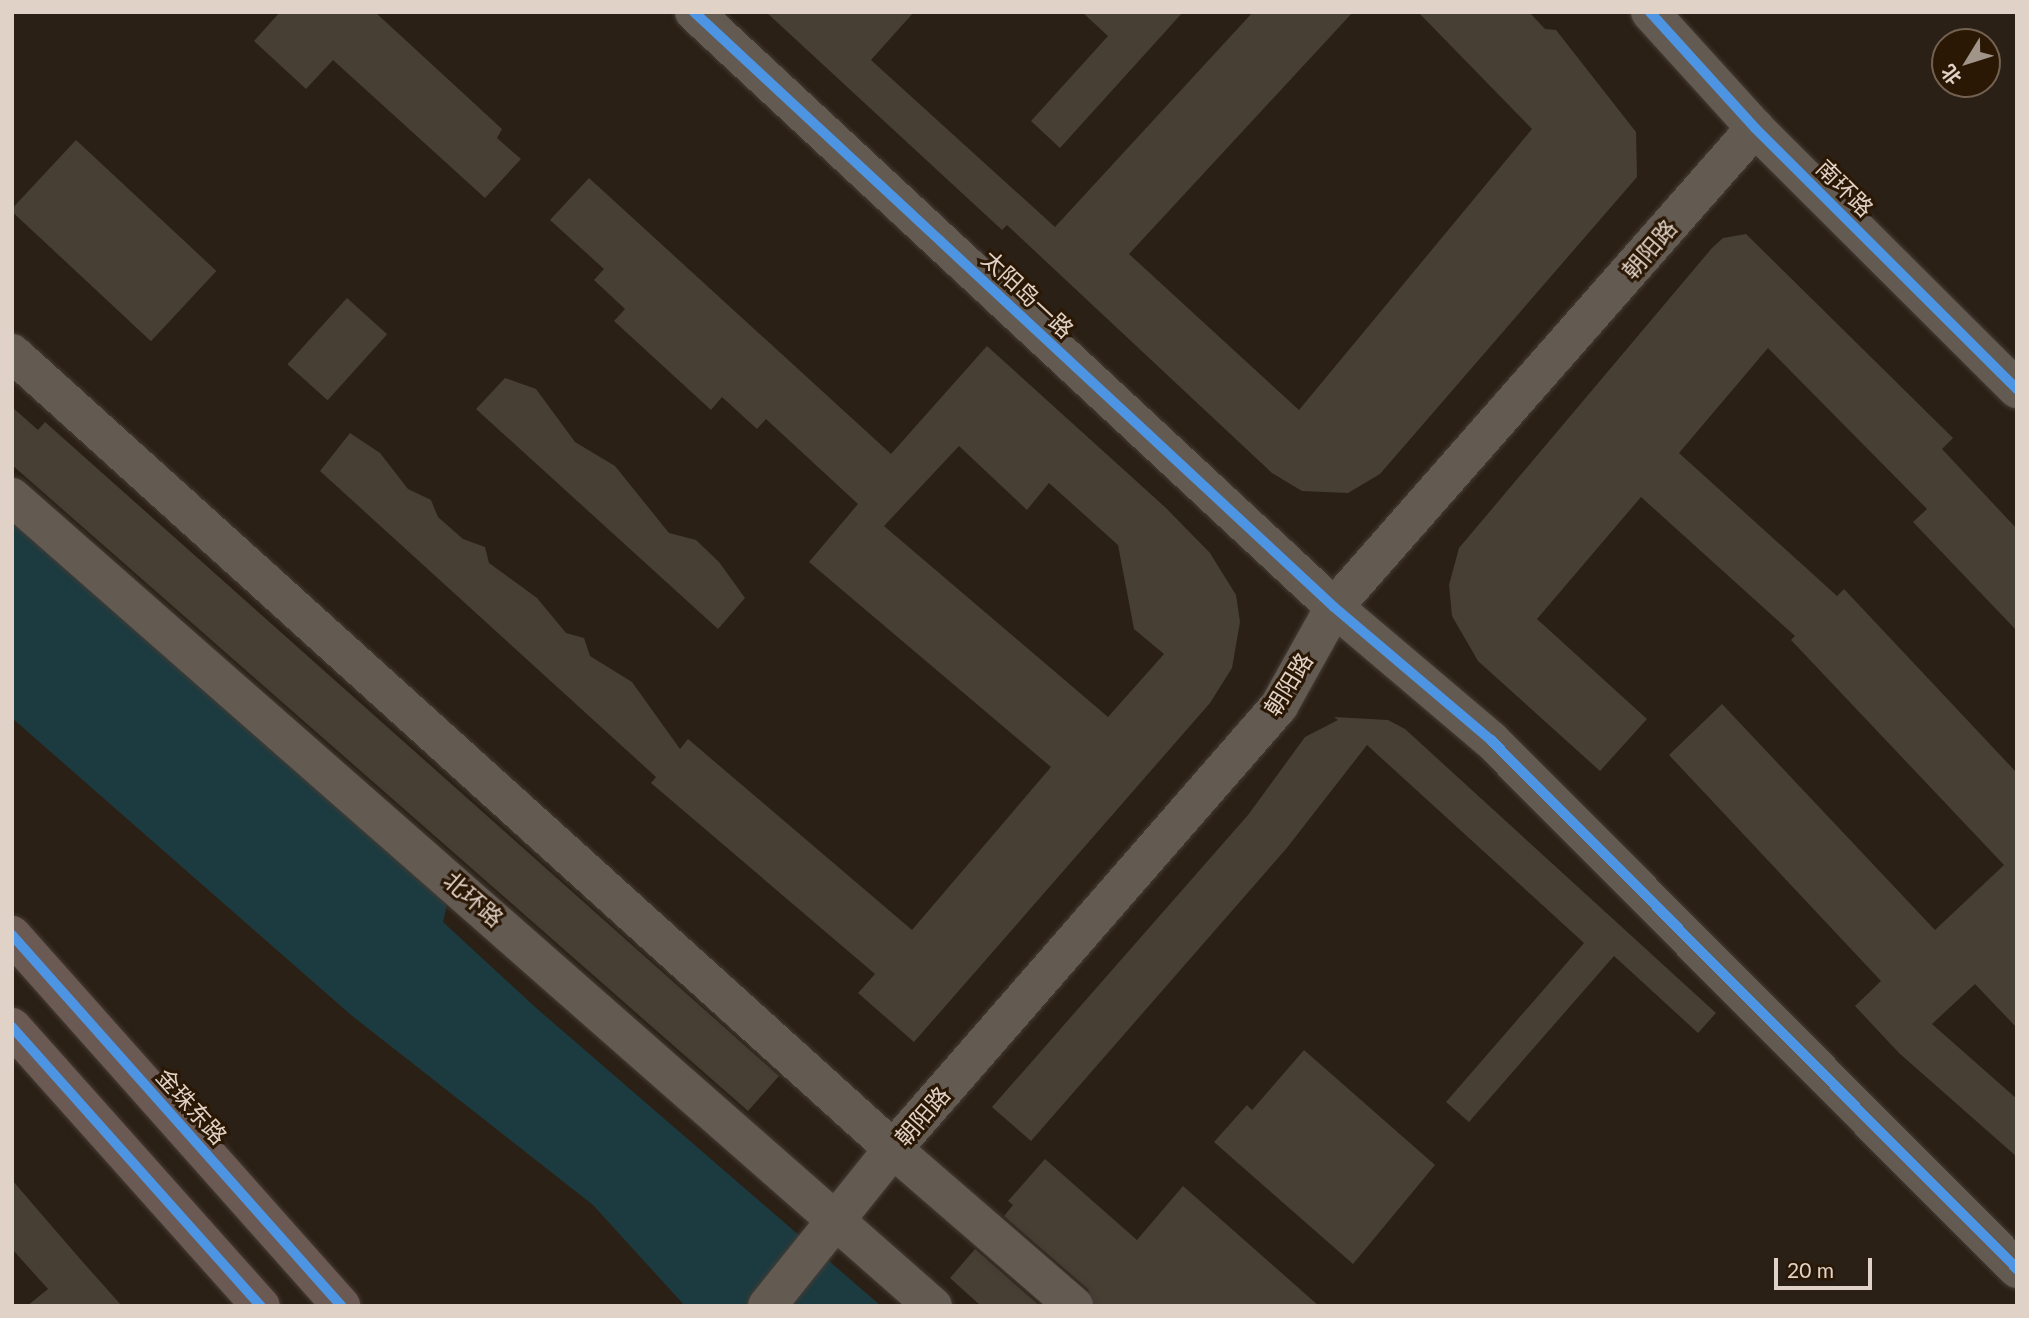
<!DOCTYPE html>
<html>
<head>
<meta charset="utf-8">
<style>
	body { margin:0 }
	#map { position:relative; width:2029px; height:1318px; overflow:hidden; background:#2b2016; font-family:Lato,"Noto Sans SC",sans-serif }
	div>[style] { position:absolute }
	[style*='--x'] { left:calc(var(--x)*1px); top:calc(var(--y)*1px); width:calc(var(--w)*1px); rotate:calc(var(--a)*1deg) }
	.water>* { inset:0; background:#1c3b40 }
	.building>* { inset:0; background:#473e34; transform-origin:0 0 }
	.roads { filter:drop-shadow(0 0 2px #443b34) drop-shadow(0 0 2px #443b34) }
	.minor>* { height:38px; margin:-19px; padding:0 19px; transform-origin:19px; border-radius:19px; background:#635a52 }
	.highway>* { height:38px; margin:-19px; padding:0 19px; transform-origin:19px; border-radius:19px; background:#6b5a54 }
	.cycleway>* { height:10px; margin:-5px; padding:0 5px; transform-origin:5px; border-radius:5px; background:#4d94e3 }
	span { translate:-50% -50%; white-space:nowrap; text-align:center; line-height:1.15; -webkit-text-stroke:6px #2a1704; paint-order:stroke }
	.street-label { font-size:23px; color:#e0d2c7 }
	.frame { position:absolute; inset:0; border:14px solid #e0d2c7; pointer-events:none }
	.north { position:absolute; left:1931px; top:28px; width:70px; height:70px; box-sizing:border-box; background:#2a1704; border:2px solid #736252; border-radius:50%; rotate:232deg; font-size:19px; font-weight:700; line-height:28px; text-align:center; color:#e0d2c7 }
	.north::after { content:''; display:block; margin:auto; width:24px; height:32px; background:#a19489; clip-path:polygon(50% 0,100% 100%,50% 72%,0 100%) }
	.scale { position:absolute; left:1774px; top:1258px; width:98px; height:32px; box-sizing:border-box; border:4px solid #e0d2c7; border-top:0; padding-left:9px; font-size:21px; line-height:24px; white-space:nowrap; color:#e0d2c7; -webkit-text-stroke:5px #2a1704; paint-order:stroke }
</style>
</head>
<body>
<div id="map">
	<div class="water">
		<div style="clip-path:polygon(12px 518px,447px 905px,443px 922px,535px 1007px,881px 1306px,685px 1306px,593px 1205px,351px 1015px,12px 718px)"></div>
	</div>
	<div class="building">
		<div style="clip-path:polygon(280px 12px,375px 12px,502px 129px,497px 138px,521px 159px,485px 198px,333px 60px,306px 89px,254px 41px)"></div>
		<div style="clip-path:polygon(766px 12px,914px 12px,871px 60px,1055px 227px,1253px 12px,1353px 12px,1129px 254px,1299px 410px,1532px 129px,1418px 12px,1529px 12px,1545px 29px,1556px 30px,1636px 132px,1637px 177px,1380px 474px,1348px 493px,1302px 491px,1272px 473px,1007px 225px,1002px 230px)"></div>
		<div style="clip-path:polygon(1082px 12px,1183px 12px,1060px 148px,1031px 121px,1108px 36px)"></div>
		<div style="left:76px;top:140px;width:192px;height:96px;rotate:43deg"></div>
		<div style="clip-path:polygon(evenodd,589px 178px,891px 454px,987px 346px,1166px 508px,1210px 553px,1236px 595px,1240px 622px,1232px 668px,1210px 703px,914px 1042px,858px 993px,875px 974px,651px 783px,656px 777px,320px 471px,350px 433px,380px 453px,408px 489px,431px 500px,438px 517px,463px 539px,485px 547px,489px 563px,537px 598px,566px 633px,584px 638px,590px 656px,632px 682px,680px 749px,688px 739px,912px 930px,1051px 767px,809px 562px,858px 504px,766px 419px,757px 429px,722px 397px,711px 410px,614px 321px,625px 309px,594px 280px,604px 269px,550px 220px,589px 178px,959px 446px,1027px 510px,1049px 483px,1118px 545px,1134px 629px,1164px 654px,1108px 717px,884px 526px,959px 446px)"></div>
		<div style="clip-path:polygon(1746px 234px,1953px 438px,1942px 449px,2017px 529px,2017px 631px,1913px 522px,1927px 509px,1768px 348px,1679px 453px,1837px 596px,1844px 589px,2017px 773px,2017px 1028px,1975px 984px,1932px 1024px,2017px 1099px,2017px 1157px,1899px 1053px,1855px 1006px,1881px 981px,1669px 755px,1722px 704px,1935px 930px,2004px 865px,1791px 640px,1795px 636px,1641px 497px,1537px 619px,1647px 719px,1600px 771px,1478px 661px,1452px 616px,1449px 585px,1459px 548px,1712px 248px,1723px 238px)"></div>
		<div style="left:347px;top:298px;width:54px;height:89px;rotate:42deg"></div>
		<div style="clip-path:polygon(505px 378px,536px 389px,575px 442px,615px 466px,669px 533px,696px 540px,719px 562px,745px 598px,718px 629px,476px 409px)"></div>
		<div style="clip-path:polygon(12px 407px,38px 430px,45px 422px,779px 1076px,748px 1111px,12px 465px)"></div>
		<div style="clip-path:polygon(1334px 717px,1388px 720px,1405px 729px,1716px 1013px,1698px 1033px,1614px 956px,1469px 1122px,1446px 1102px,1584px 943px,1367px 745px,1286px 849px,1031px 1141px,992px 1107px,1248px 815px,1305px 737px,1338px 720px)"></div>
		<div style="clip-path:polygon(1304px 1050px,1435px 1165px,1353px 1264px,1214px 1142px,1247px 1105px,1252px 1110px)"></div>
		<div style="clip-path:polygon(1045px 1159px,1137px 1240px,1183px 1186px,1319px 1306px,1095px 1306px,1088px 1289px,1004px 1216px,1013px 1205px,1008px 1201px)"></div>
		<div style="clip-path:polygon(12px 1180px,81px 1260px,122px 1306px,27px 1306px,48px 1289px,12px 1249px)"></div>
		<div style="clip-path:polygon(975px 1249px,1040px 1306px,981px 1306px,950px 1278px)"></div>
	</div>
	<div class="roads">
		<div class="minor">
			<div style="--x:694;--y:12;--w:874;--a:42.91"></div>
			<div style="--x:1334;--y:607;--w:206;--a:40.3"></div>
			<div style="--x:1491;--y:740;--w:746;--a:45.16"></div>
			<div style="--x:1650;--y:12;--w:156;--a:47.8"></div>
			<div style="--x:1755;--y:128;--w:370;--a:44.9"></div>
			<div style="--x:12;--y:353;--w:1187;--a:42.1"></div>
			<div style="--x:893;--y:1149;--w:240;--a:40.9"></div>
			<div style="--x:12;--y:497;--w:1226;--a:41.3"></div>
			<div style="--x:767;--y:1306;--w:201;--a:-51.3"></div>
			<div style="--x:893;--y:1149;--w:588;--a:-48.93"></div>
			<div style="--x:1279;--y:706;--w:113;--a:-60.9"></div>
			<div style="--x:1334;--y:607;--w:638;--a:-48.69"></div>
		</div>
		<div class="highway">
			<div style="--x:12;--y:935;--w:496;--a:48.4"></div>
			<div style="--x:12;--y:1027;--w:374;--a:48.3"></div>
		</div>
	</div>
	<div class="cycleway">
		<div style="--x:694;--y:12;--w:874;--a:42.91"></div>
		<div style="--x:1334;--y:607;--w:206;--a:40.3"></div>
		<div style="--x:1491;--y:740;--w:746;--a:45.16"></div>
		<div style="--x:1650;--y:12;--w:156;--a:47.8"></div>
		<div style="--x:1755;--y:128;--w:370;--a:44.9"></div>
		<div style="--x:12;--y:935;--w:496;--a:48.4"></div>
		<div style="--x:12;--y:1027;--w:374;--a:48.3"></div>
	</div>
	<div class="street-label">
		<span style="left:1845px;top:188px;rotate:45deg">南环路</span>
		<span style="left:1649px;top:249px;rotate:-49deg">朝阳路</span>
		<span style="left:1028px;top:294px;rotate:43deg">太阳岛一路</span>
		<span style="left:1288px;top:684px;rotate:-58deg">朝阳路</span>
		<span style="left:474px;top:899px;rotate:41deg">北环路</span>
		<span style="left:192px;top:1106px;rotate:48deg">金珠东路</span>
		<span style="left:922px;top:1116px;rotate:-49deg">朝阳路</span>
	</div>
	<div class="frame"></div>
	<div class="north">北</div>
	<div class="scale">20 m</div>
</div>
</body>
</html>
